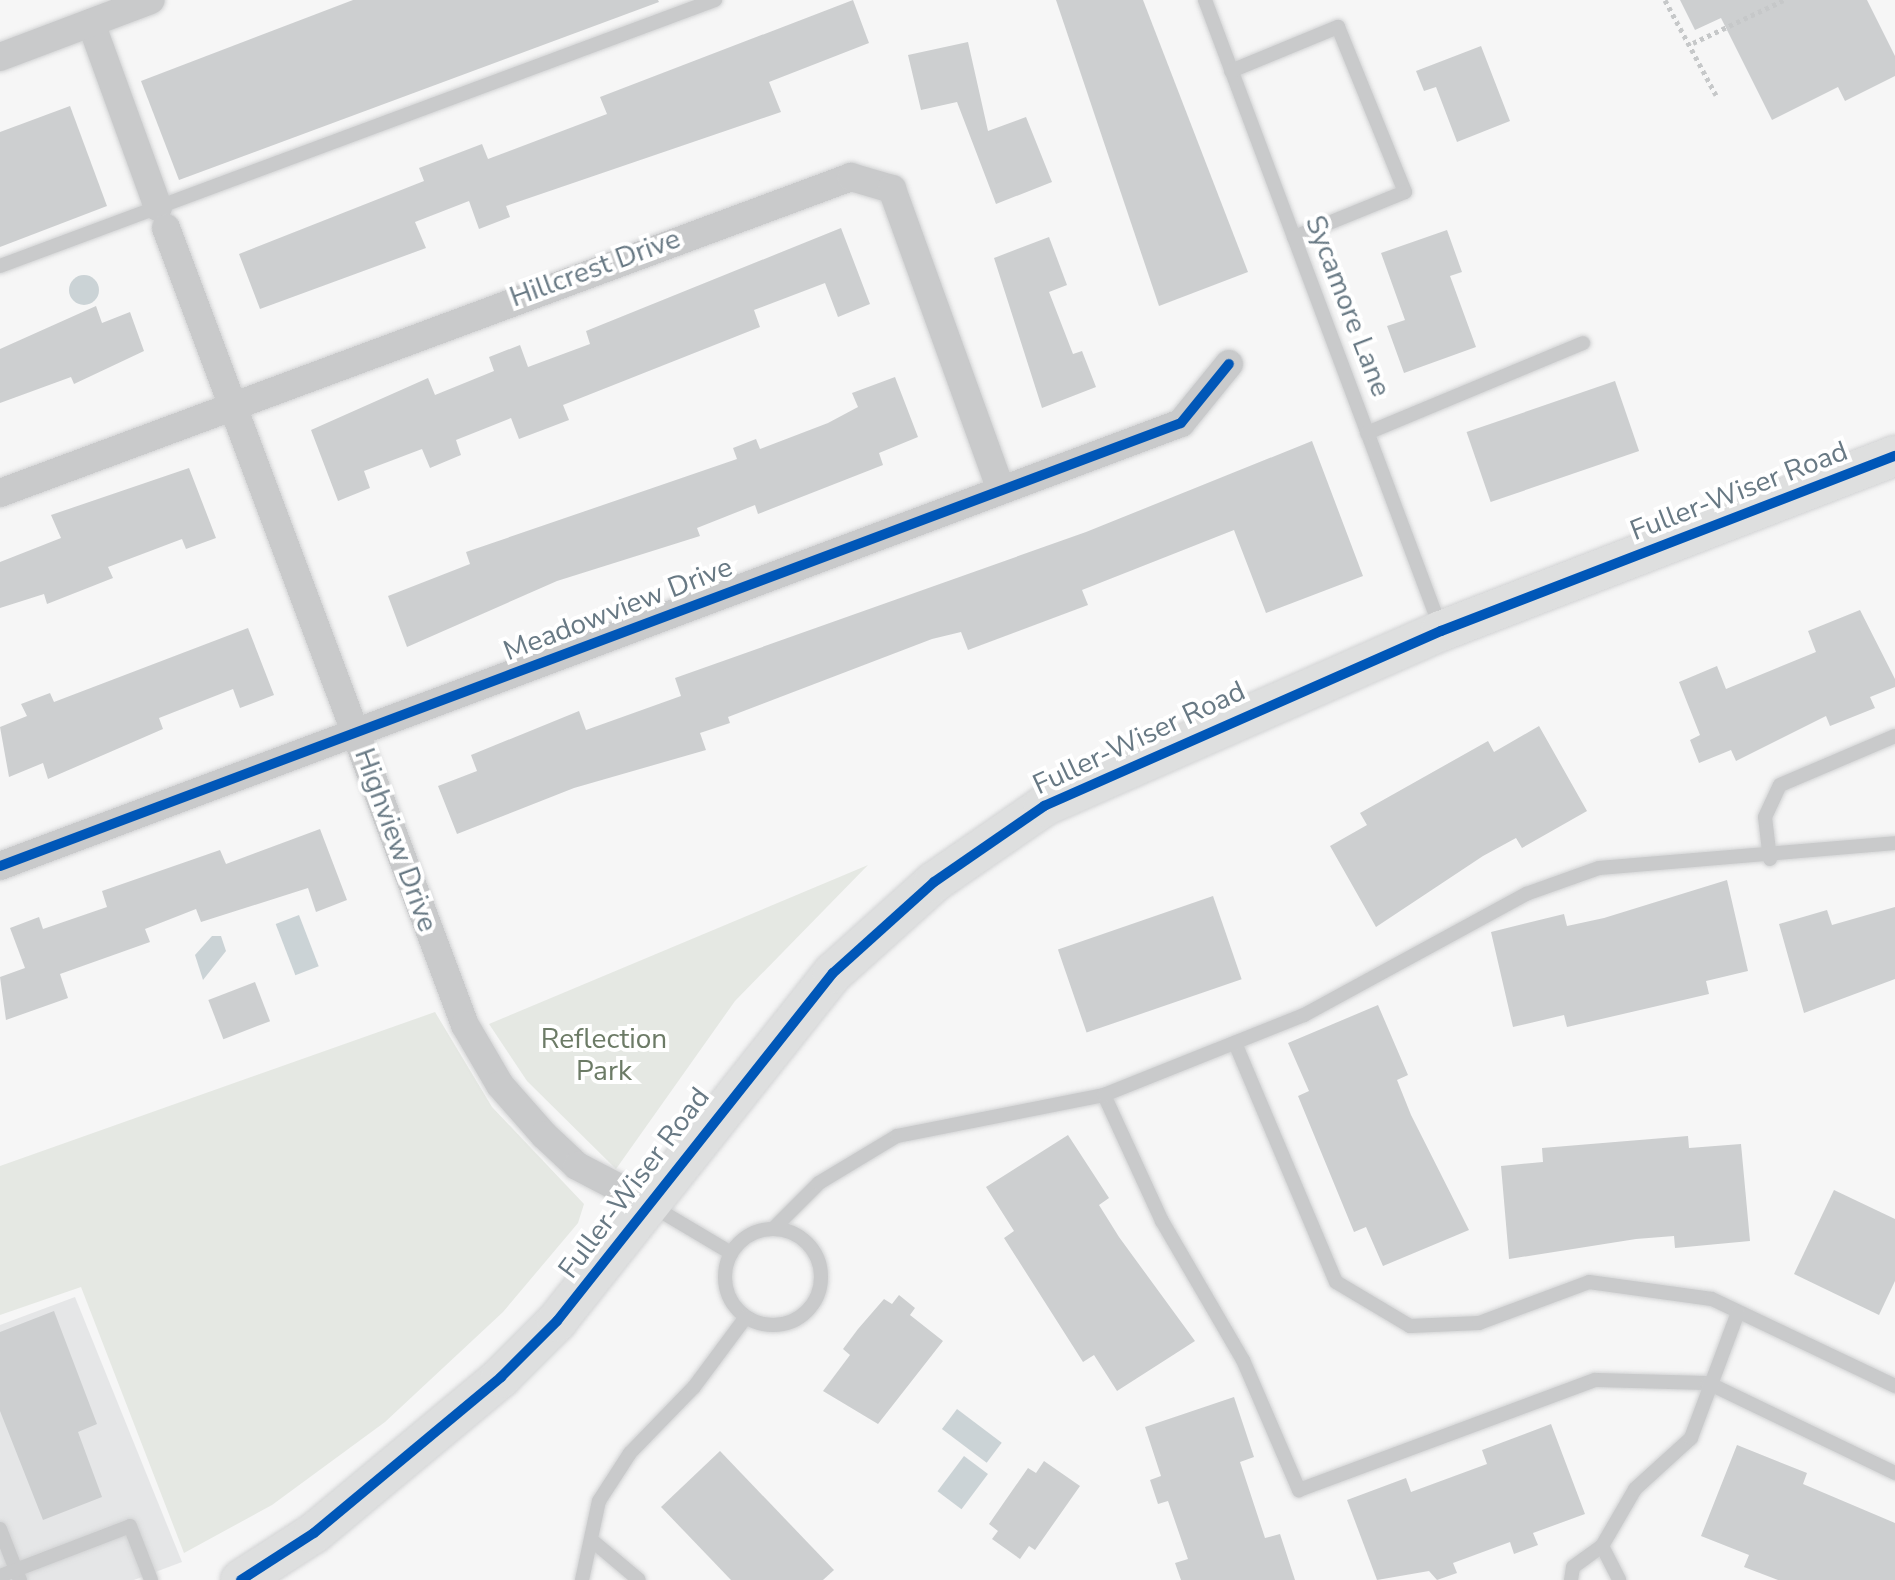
<!DOCTYPE html>
<html>
<head>
<meta charset="utf-8">
<style>
	body { margin:0 }
	#map { position:relative; width:1895px; height:1580px; overflow:hidden; background:#f6f6f6; font-family:"Nunito Sans",sans-serif }
	div>[style] { position:absolute }
	[style*='--x'] { left:calc(var(--x)*1px); top:calc(var(--y)*1px); width:calc(var(--w)*1px); rotate:calc(var(--a)*1deg) }
	.built>* { inset:0; background:#e5e6e7 }
	.green>* { inset:0; background:#e5e8e3 }
	.water>* { inset:0; background:#cbd3d6; transform-origin:0 0 }
	.round { border-radius:50% }
	.building>* { inset:0; background:#cdcfd0; transform-origin:0 0 }
	.path>* { height:5px; margin-top:-2.5px; transform-origin:0; background:repeating-linear-gradient(90deg,#c6c8c9 0 4px,transparent 0 8px) }
	.roads { filter:drop-shadow(0 0 2px #d2d3d4) drop-shadow(0 0 2px #d2d3d4) }
	.lane>* { height:14px; margin:-7px; padding:0 7px; transform-origin:7px; border-radius:7px; background:#c9cacb }
	.lane>.ring { margin:-7px; padding:0; box-sizing:content-box; background:none; border:14px solid #c9cacb; border-radius:50% }
	.street>* { height:28px; margin:-14px; padding:0 14px; transform-origin:14px; border-radius:14px; background:#c9cacb }
	.secondary>* { height:40px; margin:-20px; padding:0 20px; transform-origin:20px; border-radius:20px; background:#dedfdf }
	.cycleway>* { height:10px; margin:-5px; padding:0 5px; transform-origin:5px; border-radius:5px; background:#0057b8 }
	span { translate:-50% -50%; white-space:nowrap; text-align:center; line-height:1.15; -webkit-text-stroke:8px #fff; paint-order:stroke }
	.street-label { font-size:28px; color:#687984 }
	.park-label { font-size:28px; color:#6c7b66 }
</style>
</head>
<body>
<div id="map">
	<div class="built">
		<div style="clip-path:polygon(75px 1297px,182px 1562px,134px 1580px,0 1580px,0 1325px)"></div>
	</div>
	<div class="green">
		<div style="clip-path:polygon(868px 865px,735px 1001px,616px 1169px,527px 1081px,489px 1024px)"></div>
		<div style="clip-path:polygon(435px 1012px,492px 1107px,584px 1204px,578px 1223px,503px 1312px,385px 1422px,272px 1505px,184px 1553px,81px 1287px,0 1315px,0 1166px)"></div>
	</div>
	<div class="water">
		<div class="round" style="left:69px;top:275px;width:30px;height:30px"></div>
		<div style="left:299px;top:915px;width:55px;height:25px;rotate:69deg"></div>
		<div style="clip-path:polygon(212px 936px,221px 936px,226px 951px,203px 980px,195px 955px)"></div>
		<div style="left:957px;top:1409px;width:56px;height:25px;rotate:37deg"></div>
		<div style="left:964px;top:1456px;width:30px;height:44px;rotate:37deg"></div>
	</div>
	<div class="building">
		<div style="clip-path:polygon(353px 0,658px 0,659px 2px,179px 180px,141px 81px)"></div>
		<div style="clip-path:polygon(853px 0,869px 43px,769px 82px,781px 112px,506px 206px,510px 217px,479px 229px,469px 201px,415px 222px,426px 248px,260px 309px,239px 254px,424px 181px,419px 168px,482px 144px,488px 159px,607px 114px,600px 97px)"></div>
		<div style="clip-path:polygon(1056px 0,1143px 0,1248px 272px,1159px 306px)"></div>
		<div style="clip-path:polygon(1680px 0,1867px 0,1895px 56px,1895px 76px,1845px 101px,1838px 87px,1772px 120px,1721px 18px,1695px 30px)"></div>
		<div style="clip-path:polygon(968px 42px,988px 131px,1026px 117px,1052px 182px,996px 204px,957px 102px,921px 110px,908px 55px)"></div>
		<div style="clip-path:polygon(1481px 46px,1510px 121px,1457px 142px,1436px 87px,1424px 91px,1416px 71px)"></div>
		<div style="clip-path:polygon(70px 106px,107px 206px,0 247px,0 132px)"></div>
		<div style="clip-path:polygon(841px 228px,870px 304px,838px 317px,825px 283px,754px 310px,760px 327px,563px 405px,569px 420px,519px 439px,511px 418px,456px 440px,461px 455px,430px 468px,422px 449px,364px 471px,370px 488px,338px 501px,311px 430px,428px 378px,435px 395px,494px 371px,489px 357px,520px 345px,528px 367px,590px 344px,586px 331px)"></div>
		<div style="clip-path:polygon(1447px 230px,1462px 272px,1450px 276px,1476px 347px,1404px 373px,1387px 326px,1405px 320px,1381px 253px)"></div>
		<div style="clip-path:polygon(1049px 237px,1067px 285px,1049px 292px,1073px 354px,1082px 351px,1096px 387px,1042px 408px,994px 258px)"></div>
		<div style="clip-path:polygon(96px 306px,102px 323px,130px 312px,144px 351px,74px 384px,71px 377px,0 403px,0 349px)"></div>
		<div style="clip-path:polygon(895px 377px,918px 437px,879px 453px,883px 465px,758px 514px,755px 505px,697px 528px,700px 536px,557px 581px,407px 647px,388px 596px,470px 564px,466px 552px,737px 459px,733px 448px,756px 439px,760px 449px,828px 423px,858px 407px,852px 393px)"></div>
		<div style="left:1615px;top:381px;width:74px;height:157px;rotate:71deg"></div>
		<div style="clip-path:polygon(1312px 441px,1363px 576px,1266px 613px,1234px 530px,1082px 590px,1088px 605px,968px 650px,961px 632px,932px 639px,728px 717px,730px 723px,700px 733px,706px 750px,574px 788px,457px 834px,438px 786px,477px 771px,471px 755px,579px 711px,586px 730px,681px 696px,675px 678px,1086px 532px)"></div>
		<div style="clip-path:polygon(189px 468px,216px 538px,186px 549px,182px 539px,108px 567px,113px 578px,47px 604px,44px 594px,0 608px,0 562px,61px 538px,51px 515px)"></div>
		<div style="clip-path:polygon(1860px 610px,1895px 679px,1895px 687px,1870px 697px,1875px 708px,1830px 726px,1826px 716px,1736px 761px,1731px 750px,1699px 763px,1690px 740px,1700px 735px,1679px 682px,1717px 666px,1726px 689px,1816px 652px,1808px 631px)"></div>
		<div style="clip-path:polygon(248px 628px,274px 695px,240px 708px,233px 689px,159px 718px,163px 729px,48px 779px,43px 763px,9px 777px,0 727px,27px 716px,21px 704px,50px 693px,54px 702px)"></div>
		<div style="clip-path:polygon(1539px 726px,1587px 811px,1522px 848px,1516px 838px,1483px 856px,1376px 927px,1330px 846px,1367px 825px,1360px 813px,1488px 741px,1494px 752px)"></div>
		<div style="clip-path:polygon(320px 829px,347px 900px,316px 912px,308px 888px,201px 922px,196px 909px,145px 929px,150px 942px,60px 974px,68px 998px,6px 1020px,0 977px,25px 968px,10px 928px,39px 917px,43px 929px,107px 907px,102px 891px,220px 850px,226px 864px)"></div>
		<div style="clip-path:polygon(1727px 880px,1748px 971px,1706px 981px,1709px 994px,1567px 1027px,1564px 1015px,1513px 1027px,1491px 932px,1564px 914px,1567px 926px,1604px 918px)"></div>
		<div style="left:1213px;top:896px;width:88px;height:164px;rotate:71deg"></div>
		<div style="clip-path:polygon(1895px 907px,1895px 979px,1804px 1013px,1779px 924px,1827px 910px,1832px 925px)"></div>
		<div style="left:255px;top:982px;width:42px;height:50px;rotate:69deg"></div>
		<div style="clip-path:polygon(1378px 1005px,1408px 1075px,1397px 1080px,1411px 1115px,1469px 1230px,1383px 1266px,1366px 1227px,1354px 1232px,1298px 1096px,1309px 1091px,1288px 1043px)"></div>
		<div style="clip-path:polygon(1068px 1135px,1109px 1198px,1099px 1205px,1119px 1237px,1195px 1341px,1117px 1391px,1094px 1355px,1083px 1362px,1004px 1238px,1014px 1231px,986px 1187px)"></div>
		<div style="clip-path:polygon(1688px 1136px,1689px 1148px,1741px 1144px,1750px 1241px,1675px 1248px,1674px 1236px,1636px 1239px,1509px 1259px,1501px 1166px,1543px 1162px,1542px 1148px)"></div>
		<div style="clip-path:polygon(1834px 1190px,1895px 1219px,1895px 1281px,1879px 1315px,1794px 1274px)"></div>
		<div style="clip-path:polygon(899px 1295px,915px 1308px,910px 1315px,943px 1341px,878px 1424px,823px 1391px,850px 1355px,843px 1349px,858px 1329px,884px 1299px,892px 1304px)"></div>
		<div style="clip-path:polygon(54px 1311px,97px 1424px,78px 1432px,102px 1497px,43px 1520px,0 1411px,0 1332px)"></div>
		<div style="clip-path:polygon(1234px 1397px,1254px 1457px,1240px 1462px,1265px 1538px,1280px 1534px,1295px 1580px,1181px 1580px,1175px 1563px,1188px 1559px,1168px 1501px,1158px 1504px,1150px 1480px,1161px 1476px,1145px 1427px)"></div>
		<div style="clip-path:polygon(1551px 1424px,1585px 1514px,1533px 1533px,1538px 1545px,1514px 1554px,1510px 1542px,1453px 1563px,1457px 1573px,1437px 1580px,1429px 1571px,1377px 1580px,1347px 1500px,1406px 1478px,1411px 1492px,1487px 1464px,1482px 1450px)"></div>
		<div style="clip-path:polygon(1737px 1445px,1807px 1473px,1803px 1484px,1895px 1523px,1895px 1580px,1778px 1580px,1744px 1567px,1749px 1555px,1701px 1536px)"></div>
		<div style="clip-path:polygon(720px 1451px,834px 1570px,823px 1580px,731px 1580px,661px 1507px)"></div>
		<div style="clip-path:polygon(1044px 1461px,1080px 1486px,1035px 1550px,1029px 1546px,1020px 1559px,992px 1539px,998px 1531px,989px 1524px,1028px 1468px,1036px 1473px)"></div>
	</div>
	<div class="path">
		<div style="--x:1665;--y:0;--w:108;--a:61.8"></div>
		<div style="--x:1693;--y:43;--w:101;--a:-25.3"></div>
	</div>
	<div class="roads">
		<div class="lane">
			<div style="--x:1205;--y:0;--w:672;--a:69.43"></div>
			<div style="--x:1231;--y:71;--w:116;--a:-22.4"></div>
			<div style="--x:1338;--y:27;--w:178;--a:67.9"></div>
			<div style="--x:1405;--y:192;--w:120;--a:157.9"></div>
			<div style="--x:0;--y:266;--w:763;--a:-20.41"></div>
			<div style="--x:1367;--y:433;--w:234;--a:-22.6"></div>
			<div style="--x:1770;--y:859;--w:42;--a:-96.8"></div>
			<div style="--x:1765;--y:817;--w:35;--a:-65"></div>
			<div style="--x:1780;--y:785;--w:125;--a:-23.1"></div>
			<div style="--x:1235;--y:1043;--w:259;--a:67.1"></div>
			<div style="--x:1336;--y:1282;--w:86;--a:30.7"></div>
			<div style="--x:1410;--y:1326;--w:69;--a:-2.5"></div>
			<div style="--x:1479;--y:1323;--w:117;--a:-20.4"></div>
			<div style="--x:1589;--y:1282;--w:124;--a:7.9"></div>
			<div style="--x:1712;--y:1299;--w:203;--a:25.4"></div>
			<div style="--x:1104;--y:1095;--w:139;--a:65.3"></div>
			<div style="--x:1162;--y:1221;--w:161;--a:59.8"></div>
			<div style="--x:1243;--y:1360;--w:142;--a:66.7"></div>
			<div style="--x:1299;--y:1490;--w:316;--a:-20.4"></div>
			<div style="--x:1595;--y:1380;--w:113;--a:1.5"></div>
			<div style="--x:1708;--y:1383;--w:208;--a:25.7"></div>
			<div style="--x:652;--y:1206;--w:92;--a:30.7"></div>
			<div class="ring" style="left:725px;top:1229px;width:82px;height:82px"></div>
			<div style="--x:773;--y:1229;--w:65;--a:-45"></div>
			<div style="--x:819;--y:1183;--w:91;--a:-31.1"></div>
			<div style="--x:897;--y:1136;--w:211;--a:-11.2"></div>
			<div style="--x:1104;--y:1095;--w:215;--a:-21.8"></div>
			<div style="--x:1304;--y:1015;--w:253;--a:-28.6"></div>
			<div style="--x:1526;--y:894;--w:77;--a:-19.6"></div>
			<div style="--x:1599;--y:868;--w:297;--a:-4.8"></div>
			<div style="--x:0;--y:1529;--w:55;--a:68.6"></div>
			<div style="--x:595;--y:1543;--w:57;--a:40.1"></div>
			<div style="--x:1602;--y:1546;--w:38;--a:63"></div>
			<div style="--x:0;--y:1576;--w:139;--a:-21"></div>
			<div style="--x:130;--y:1526;--w:58;--a:68.7"></div>
			<div style="--x:582;--y:1580;--w:81;--a:-77.9"></div>
			<div style="--x:599;--y:1501;--w:57;--a:-57.1"></div>
			<div style="--x:630;--y:1453;--w:92;--a:-45.9"></div>
			<div style="--x:694;--y:1387;--w:87;--a:-53.4"></div>
			<div style="--x:1571;--y:1580;--w:13;--a:-81"></div>
			<div style="--x:1573;--y:1567;--w:36;--a:-36"></div>
			<div style="--x:1602;--y:1546;--w:66;--a:-59.9"></div>
			<div style="--x:1635;--y:1489;--w:76;--a:-42.3"></div>
			<div style="--x:1691;--y:1438;--w:134;--a:-69.5"></div>
		</div>
		<div class="street">
			<div style="--x:91;--y:23;--w:196;--a:70"></div>
			<div style="--x:0;--y:57;--w:161;--a:-20.7"></div>
			<div style="--x:166;--y:228;--w:851;--a:69.44"></div>
			<div style="--x:465;--y:1025;--w:69;--a:59.7"></div>
			<div style="--x:500;--y:1085;--w:67;--a:48.7"></div>
			<div style="--x:544;--y:1135;--w:45;--a:43.2"></div>
			<div style="--x:577;--y:1166;--w:85;--a:27.5"></div>
			<div style="--x:0;--y:493;--w:908;--a:-20.37"></div>
			<div style="--x:851;--y:177;--w:43;--a:16.3"></div>
			<div style="--x:892;--y:189;--w:320;--a:70.1"></div>
			<div style="--x:0;--y:866;--w:1261;--a:-20.56"></div>
			<div style="--x:1181;--y:423;--w:76;--a:-50.9"></div>
		</div>
		<div class="secondary">
			<div style="--x:241;--y:1580;--w:87;--a:-32.8"></div>
			<div style="--x:314;--y:1533;--w:244;--a:-39.8"></div>
			<div style="--x:501;--y:1377;--w:79;--a:-45"></div>
			<div style="--x:557;--y:1321;--w:444;--a:-51.6"></div>
			<div style="--x:833;--y:973;--w:136;--a:-42"></div>
			<div style="--x:934;--y:882;--w:134;--a:-34.6"></div>
			<div style="--x:1044;--y:806;--w:434;--a:-23.8"></div>
			<div style="--x:1441;--y:631;--w:487;--a:-21.1"></div>
		</div>
	</div>
	<div class="cycleway">
		<div style="--x:0;--y:866;--w:1261;--a:-20.56"></div>
		<div style="--x:1181;--y:423;--w:76;--a:-50.9"></div>
		<div style="--x:241;--y:1580;--w:87;--a:-32.8"></div>
		<div style="--x:314;--y:1533;--w:244;--a:-39.8"></div>
		<div style="--x:501;--y:1377;--w:79;--a:-45"></div>
		<div style="--x:557;--y:1321;--w:444;--a:-51.6"></div>
		<div style="--x:833;--y:973;--w:136;--a:-42"></div>
		<div style="--x:934;--y:882;--w:134;--a:-34.6"></div>
		<div style="--x:1044;--y:806;--w:434;--a:-23.8"></div>
		<div style="--x:1441;--y:631;--w:487;--a:-21.1"></div>
	</div>
	<div class="street-label">
		<span style="left:595px;top:268px;rotate:-20deg">Hillcrest Drive</span>
		<span style="left:1348px;top:306px;rotate:69deg">Sycamore Lane</span>
		<span style="left:1739px;top:491px;rotate:-21deg">Fuller-Wiser Road</span>
		<span style="left:618px;top:609px;rotate:-21deg">Meadowview Drive</span>
		<span style="left:1139px;top:738px;rotate:-25deg">Fuller-Wiser Road</span>
		<span style="left:396px;top:840px;rotate:70deg">Highview Drive</span>
		<span style="left:634px;top:1183px;rotate:-53deg">Fuller-Wiser Road</span>
	</div>
	<div class="park-label">
		<span style="left:604px;top:1055px">Reflection<br>Park</span>
	</div>
</div>
</body>
</html>
